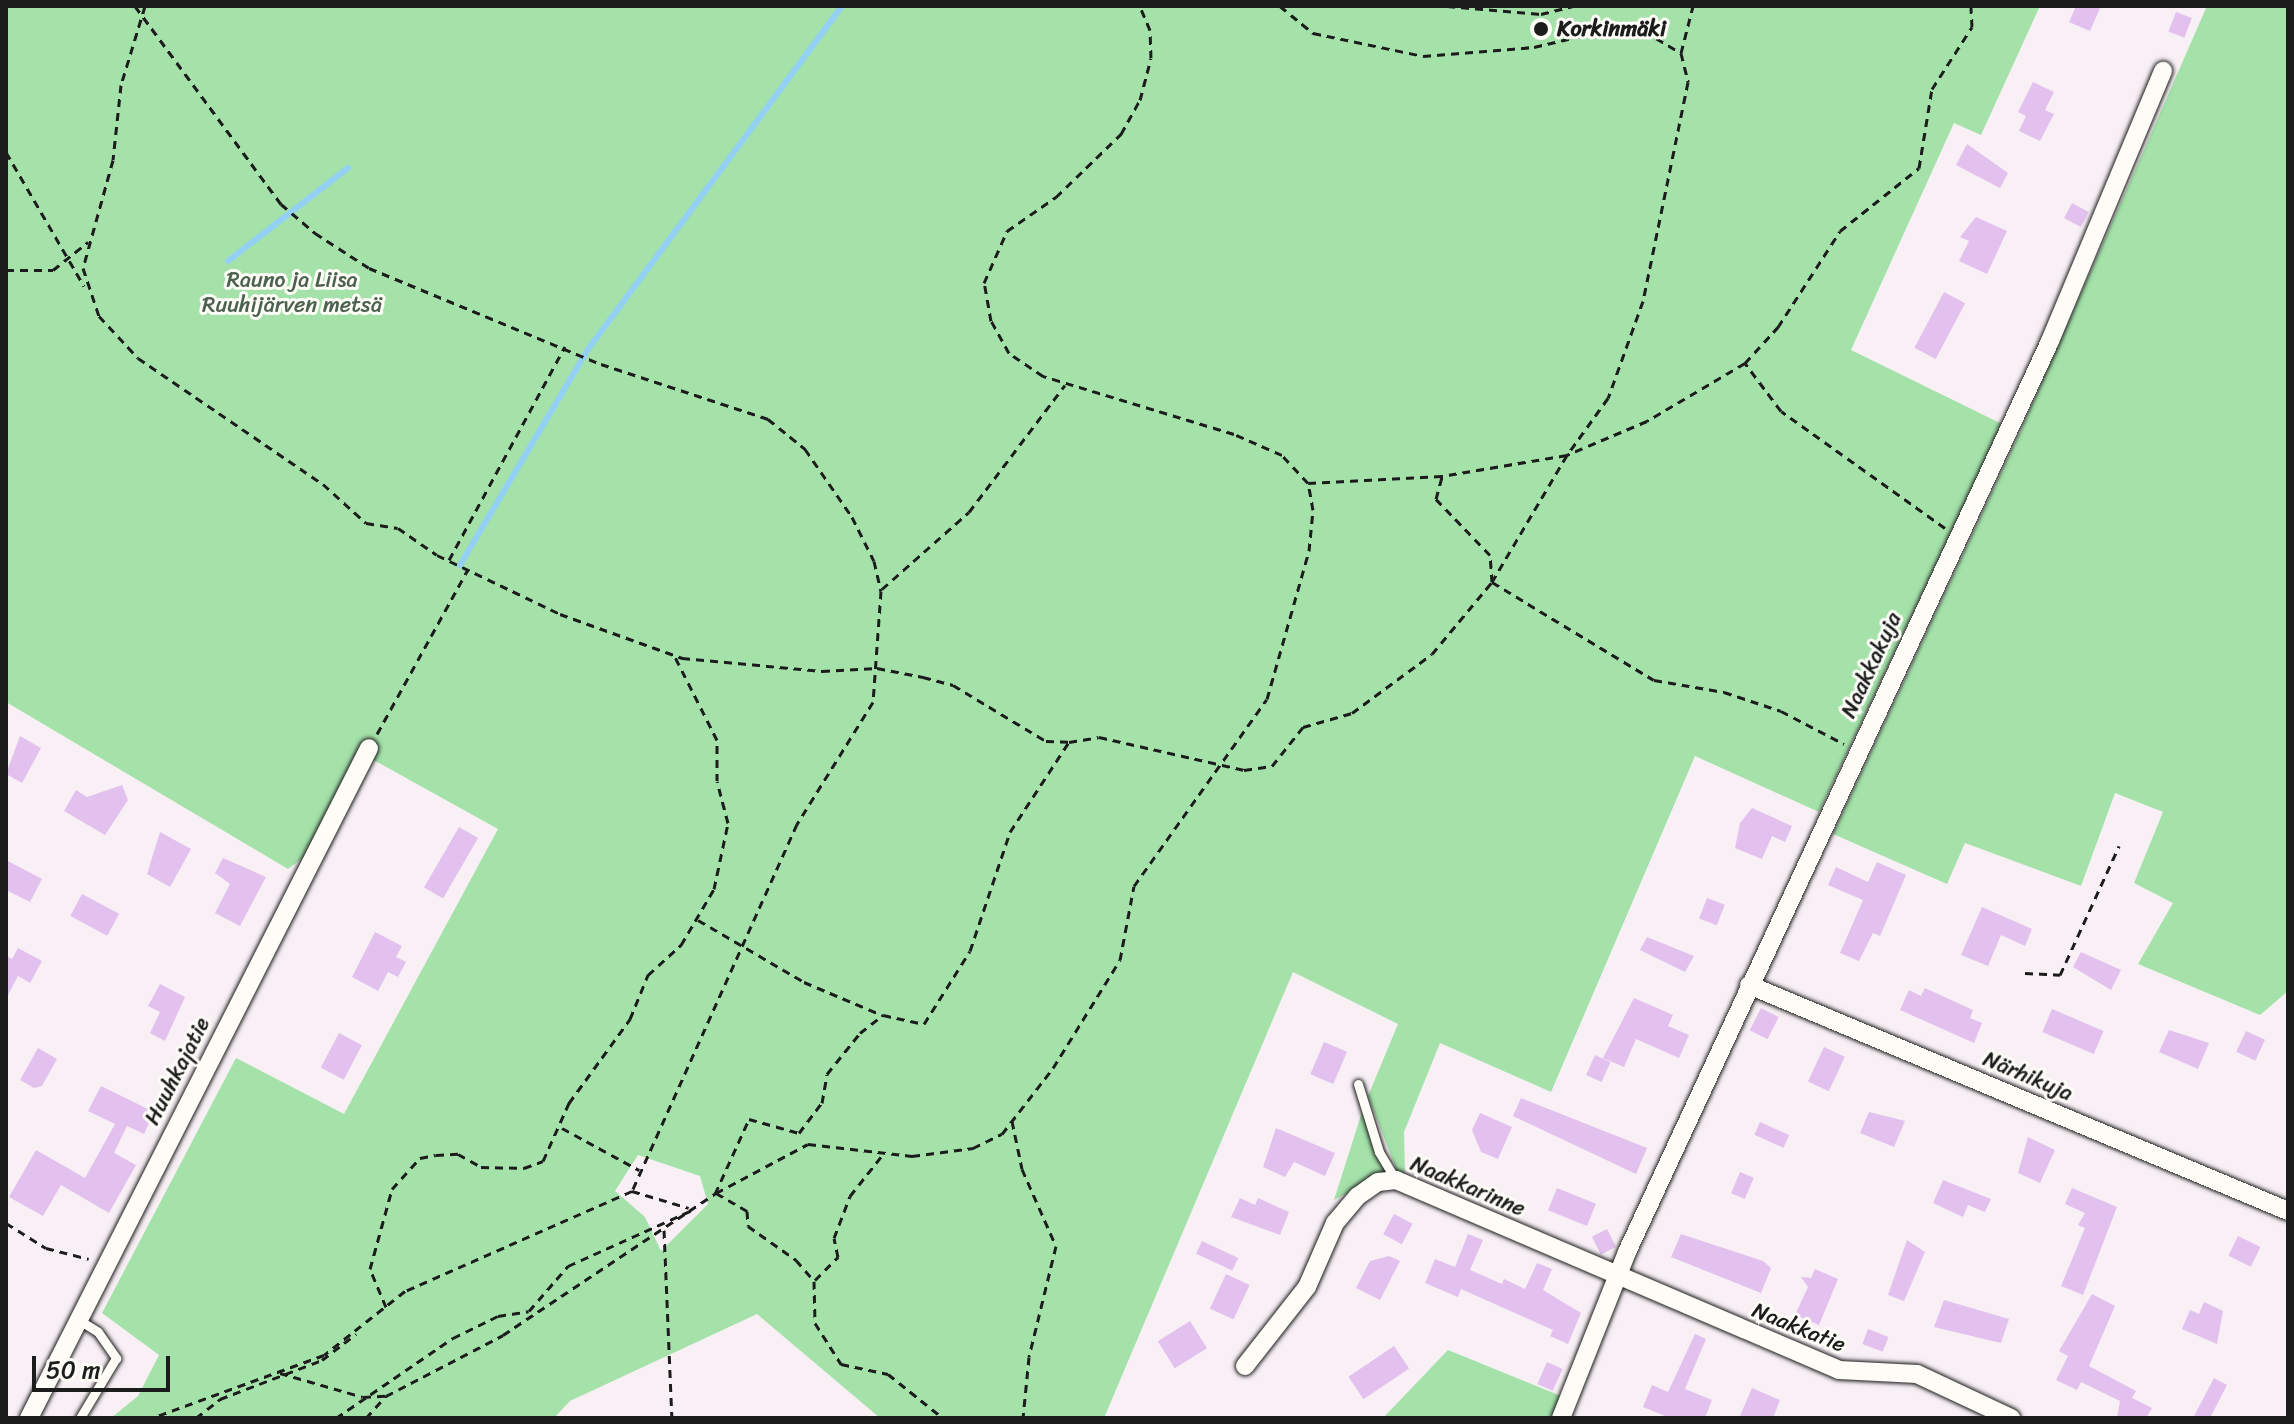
<!DOCTYPE html>
<html>
<head>
<meta charset="utf-8">
<style>
	body { margin:0 }
	#map { position:relative; width:2294px; height:1424px; overflow:hidden; background:#f8f0f5; font-family:Sriracha,sans-serif }
	div>[style] { position:absolute }
	[style*='--x'] { left:calc(var(--x)*1px); top:calc(var(--y)*1px); width:calc(var(--w)*1px); rotate:calc(var(--a)*1deg) }
	.green>* { inset:0; background:#a4e2aa }
	.stream>* { height:6px; margin:-3px; padding:0 3px; transform-origin:3px; border-radius:3px; background:#93d0f4 }
	.building>* { inset:0; background:#e2c1ee; transform-origin:0 0 }
	.path>* { height:3px; margin-top:-1.5px; transform-origin:0; background:repeating-linear-gradient(90deg,#1c1c1c 0 8px,transparent 0 14px) }
	.roads { filter:drop-shadow(0 0 2px #1c1c1c) drop-shadow(0 0 2px #1c1c1c) }
	.service>* { height:9px; margin:-4.5px; padding:0 4.5px; transform-origin:4.5px; border-radius:4.5px; background:#fdfcf7 }
	.minor>* { height:18px; margin:-9px; padding:0 9px; transform-origin:9px; border-radius:9px; background:#fdfcf7 }
	.dots>* { width:22px; height:22px; translate:-50% -50%; box-sizing:border-box; border:4px solid #fdfcf7; border-radius:50% }
	span { translate:-50% -50%; white-space:nowrap; text-align:center; line-height:1.15; -webkit-text-stroke:6px #fdfcf7; paint-order:stroke }
	.poi-label { font-size:22px; color:#1c1c1c; font-weight:700 }
	.left { translate:0 -50%; text-align:left }
	.park-label { font-size:22px; color:#4c614e }
	.street-label { font-size:22px; color:#1c1c1c }
	.frame { position:absolute; inset:0; border:8px solid #1c1c1c; pointer-events:none }
	.scale { position:absolute; left:32px; top:1356px; width:138px; height:36px; box-sizing:border-box; border:4px solid #1c1c1c; border-top:0; padding-left:10px; font-size:24px; line-height:28px; white-space:nowrap; color:#1c1c1c; -webkit-text-stroke:6px #fdfcf7; paint-order:stroke }
</style>
</head>
<body>
<div id="map">
	<div class="green">
		<div style="clip-path:polygon(evenodd,6px 6px,2040px 6px,1981px 135px,1954px 123px,1851px 350px,2002px 424px,1819px 812px,1695px 756px,1551px 1092px,1440px 1043px,1404px 1132px,1405px 1174px,1397px 1171px,1368px 1096px,1398px 1024px,1293px 972px,1104px 1418px,880px 1418px,757px 1314px,570px 1401px,554px 1418px,111px 1418px,138px 1396px,159px 1355px,102px 1313px,236px 1058px,344px 1114px,498px 829px,361px 753px,304px 857px,288px 869px,6px 702px,6px 6px,638px 1155px,700px 1176px,708px 1204px,661px 1251px,645px 1217px,615px 1191px,638px 1155px)"></div>
		<div style="clip-path:polygon(2207px 6px,2288px 6px,2288px 991px,2260px 1015px,2138px 964px,2173px 903px,2134px 883px,2163px 812px,2115px 793px,2081px 886px,1965px 843px,1947px 884px,1833px 834px,2021px 430px)"></div>
		<div style="clip-path:polygon(1362px 1112px,1386px 1173px,1334px 1200px)"></div>
		<div style="clip-path:polygon(1448px 1350px,1561px 1396px,1551px 1418px,1383px 1418px)"></div>
	</div>
	<div class="stream">
		<div style="--x:228;--y:261;--w:152;--a:-37.8"></div>
		<div style="--x:460;--y:565;--w:252;--a:-59.3"></div>
		<div style="--x:589;--y:348;--w:425;--a:-53.5"></div>
	</div>
	<div class="building">
		<div style="clip-path:polygon(2076px 6px,2101px 6px,2090px 31px,2069px 22px)"></div>
		<div style="left:2176px;top:12px;width:17px;height:21px;rotate:21deg"></div>
		<div style="clip-path:polygon(2033px 82px,2054px 92px,2045px 110px,2054px 114px,2040px 141px,2019px 131px,2026px 116px,2018px 112px)"></div>
		<div style="clip-path:polygon(1967px 144px,2008px 173px,2000px 188px,1956px 165px)"></div>
		<div style="left:2072px;top:203px;width:19px;height:17px;rotate:28deg"></div>
		<div style="clip-path:polygon(1976px 217px,2007px 231px,1987px 274px,1959px 261px,1969px 241px,1960px 237px)"></div>
		<div style="left:1944px;top:292px;width:24px;height:63px;rotate:28deg"></div>
		<div style="clip-path:polygon(20px 736px,41px 748px,22px 783px,6px 774px)"></div>
		<div style="clip-path:polygon(122px 785px,128px 800px,105px 835px,64px 811px,76px 790px,87px 797px)"></div>
		<div style="clip-path:polygon(1752px 808px,1792px 826px,1785px 842px,1772px 836px,1762px 859px,1735px 848px,1740px 823px)"></div>
		<div style="left:459px;top:827px;width:22px;height:70px;rotate:30deg"></div>
		<div style="clip-path:polygon(160px 832px,191px 849px,170px 887px,147px 874px)"></div>
		<div style="clip-path:polygon(223px 858px,266px 877px,240px 926px,215px 913px,230px 884px,215px 873px)"></div>
		<div style="clip-path:polygon(6px 860px,42px 879px,30px 902px,6px 890px)"></div>
		<div style="clip-path:polygon(1877px 862px,1906px 875px,1880px 936px,1873px 933px,1859px 961px,1840px 953px,1863px 900px,1828px 885px,1836px 867px,1868px 882px)"></div>
		<div style="left:82px;top:894px;width:42px;height:25px;rotate:28deg"></div>
		<div style="left:1707px;top:898px;width:19px;height:22px;rotate:21deg"></div>
		<div style="clip-path:polygon(1982px 907px,2032px 929px,2025px 946px,2001px 935px,1988px 966px,1961px 955px)"></div>
		<div style="clip-path:polygon(375px 932px,402px 946px,396px 957px,406px 962px,398px 977px,388px 972px,378px 991px,352px 977px)"></div>
		<div style="clip-path:polygon(1647px 937px,1694px 956px,1685px 972px,1640px 950px)"></div>
		<div style="clip-path:polygon(18px 948px,42px 961px,30px 983px,18px 976px,6px 999px,6px 956px,12px 959px)"></div>
		<div style="clip-path:polygon(2081px 952px,2121px 970px,2111px 990px,2073px 967px)"></div>
		<div style="clip-path:polygon(160px 984px,185px 997px,165px 1041px,150px 1033px,160px 1012px,148px 1006px)"></div>
		<div style="clip-path:polygon(1925px 988px,1973px 1010px,1970px 1018px,1982px 1023px,1974px 1043px,1900px 1010px,1909px 990px,1921px 996px)"></div>
		<div style="clip-path:polygon(1634px 998px,1673px 1015px,1668px 1026px,1689px 1035px,1679px 1058px,1636px 1039px,1624px 1067px,1603px 1058px)"></div>
		<div style="left:1761px;top:1008px;width:20px;height:25px;rotate:27deg"></div>
		<div style="left:2052px;top:1009px;width:56px;height:25px;rotate:23deg"></div>
		<div style="clip-path:polygon(2169px 1030px,2209px 1043px,2198px 1069px,2159px 1052px)"></div>
		<div style="left:2246px;top:1031px;width:21px;height:23px;rotate:25deg"></div>
		<div style="left:339px;top:1033px;width:26px;height:39px;rotate:28deg"></div>
		<div style="left:1324px;top:1042px;width:25px;height:35px;rotate:23deg"></div>
		<div style="left:1824px;top:1047px;width:23px;height:38px;rotate:25deg"></div>
		<div style="clip-path:polygon(38px 1048px,57px 1059px,42px 1086px,34px 1088px,20px 1080px)"></div>
		<div style="left:1595px;top:1055px;width:17px;height:22px;rotate:24deg"></div>
		<div style="clip-path:polygon(101px 1086px,154px 1112px,144px 1134px,127px 1126px,114px 1153px,136px 1165px,109px 1213px,61px 1185px,43px 1216px,9px 1197px,36px 1150px,85px 1178px,115px 1124px,88px 1111px)"></div>
		<div style="clip-path:polygon(1521px 1098px,1647px 1148px,1636px 1174px,1513px 1116px)"></div>
		<div style="clip-path:polygon(1869px 1112px,1905px 1121px,1894px 1147px,1860px 1133px)"></div>
		<div style="clip-path:polygon(1480px 1113px,1512px 1127px,1498px 1159px,1481px 1152px,1472px 1130px)"></div>
		<div style="left:1760px;top:1122px;width:32px;height:14px;rotate:24deg"></div>
		<div style="clip-path:polygon(1276px 1128px,1335px 1153px,1325px 1176px,1294px 1162px,1285px 1177px,1263px 1167px)"></div>
		<div style="clip-path:polygon(2028px 1137px,2055px 1150px,2040px 1183px,2018px 1173px)"></div>
		<div style="left:1740px;top:1172px;width:15px;height:23px;rotate:23deg"></div>
		<div style="clip-path:polygon(1943px 1180px,1991px 1199px,1985px 1212px,1968px 1205px,1963px 1217px,1933px 1203px)"></div>
		<div style="left:1557px;top:1188px;width:42px;height:24px;rotate:22deg"></div>
		<div style="clip-path:polygon(2072px 1188px,2117px 1207px,2083px 1295px,2061px 1286px,2085px 1228px,2078px 1225px,2085px 1213px,2065px 1204px)"></div>
		<div style="clip-path:polygon(1240px 1198px,1255px 1205px,1258px 1198px,1289px 1212px,1280px 1235px,1231px 1217px)"></div>
		<div style="left:1394px;top:1214px;width:21px;height:23px;rotate:28deg"></div>
		<div style="left:1607px;top:1229px;width:20px;height:17px;rotate:63deg"></div>
		<div style="clip-path:polygon(1468px 1234px,1483px 1240px,1470px 1270px,1502px 1284px,1504px 1279px,1525px 1289px,1537px 1263px,1552px 1269px,1543px 1290px,1581px 1313px,1568px 1344px,1550px 1336px,1553px 1330px,1461px 1289px,1458px 1297px,1425px 1283px,1435px 1259px,1455px 1267px)"></div>
		<div style="clip-path:polygon(1681px 1234px,1763px 1261px,1771px 1268px,1761px 1293px,1671px 1257px)"></div>
		<div style="left:2238px;top:1236px;width:25px;height:22px;rotate:26deg"></div>
		<div style="clip-path:polygon(1907px 1240px,1925px 1252px,1904px 1301px,1888px 1295px)"></div>
		<div style="left:1202px;top:1241px;width:40px;height:14px;rotate:25deg"></div>
		<div style="clip-path:polygon(1389px 1256px,1400px 1261px,1380px 1300px,1356px 1288px,1370px 1261px)"></div>
		<div style="clip-path:polygon(1815px 1269px,1838px 1279px,1819px 1325px,1795px 1315px,1808px 1287px,1801px 1277px,1811px 1278px)"></div>
		<div style="left:1226px;top:1274px;width:26px;height:38px;rotate:25deg"></div>
		<div style="clip-path:polygon(2092px 1294px,2115px 1306px,2089px 1366px,2136px 1391px,2132px 1398px,2152px 1408px,2146px 1418px,2117px 1418px,2120px 1401px,2081px 1382px,2077px 1390px,2056px 1380px,2068px 1356px,2059px 1351px)"></div>
		<div style="clip-path:polygon(1944px 1300px,2009px 1319px,2001px 1343px,1934px 1327px)"></div>
		<div style="clip-path:polygon(2204px 1302px,2223px 1311px,2217px 1344px,2182px 1329px,2190px 1310px,2199px 1314px)"></div>
		<div style="left:1190px;top:1321px;width:32px;height:38px;rotate:58deg"></div>
		<div style="left:1868px;top:1329px;width:22px;height:16px;rotate:21deg"></div>
		<div style="clip-path:polygon(1695px 1334px,1706px 1339px,1685px 1389px,1712px 1400px,1705px 1418px,1670px 1418px,1643px 1407px,1652px 1385px,1668px 1392px)"></div>
		<div style="left:1394px;top:1346px;width:27px;height:55px;rotate:56deg"></div>
		<div style="left:1547px;top:1362px;width:17px;height:24px;rotate:24deg"></div>
		<div style="clip-path:polygon(2214px 1378px,2227px 1385px,2210px 1418px,2193px 1418px)"></div>
		<div style="clip-path:polygon(1752px 1388px,1780px 1400px,1773px 1418px,1739px 1418px)"></div>
	</div>
	<div class="path">
		<div style="--x:135;--y:6;--w:246;--a:53.6"></div>
		<div style="--x:281;--y:204;--w:45;--a:40.5"></div>
		<div style="--x:315;--y:233;--w:64;--a:32.9"></div>
		<div style="--x:369;--y:268;--w:251;--a:22.5"></div>
		<div style="--x:601;--y:364;--w:176;--a:18.2"></div>
		<div style="--x:768;--y:419;--w:48;--a:39"></div>
		<div style="--x:805;--y:449;--w:83;--a:55.3"></div>
		<div style="--x:852;--y:517;--w:49;--a:63.4"></div>
		<div style="--x:874;--y:561;--w:31;--a:77"></div>
		<div style="--x:881;--y:591;--w:111;--a:94.1"></div>
		<div style="--x:873;--y:702;--w:144;--a:121.9"></div>
		<div style="--x:797;--y:824;--w:402;--a:114.2"></div>
		<div style="--x:632;--y:1191;--w:248;--a:156.2"></div>
		<div style="--x:405;--y:1291;--w:103;--a:141.7"></div>
		<div style="--x:324;--y:1355;--w:183;--a:159.9"></div>
		<div style="--x:145;--y:6;--w:83;--a:106.9"></div>
		<div style="--x:121;--y:85;--w:75;--a:96.1"></div>
		<div style="--x:113;--y:160;--w:112;--a:105.5"></div>
		<div style="--x:83;--y:268;--w:51;--a:71.6"></div>
		<div style="--x:99;--y:316;--w:57;--a:47.1"></div>
		<div style="--x:138;--y:358;--w:224;--a:34.3"></div>
		<div style="--x:323;--y:484;--w:58;--a:42.2"></div>
		<div style="--x:366;--y:523;--w:32;--a:9"></div>
		<div style="--x:398;--y:528;--w:47;--a:34.7"></div>
		<div style="--x:437;--y:555;--w:136;--a:25.6"></div>
		<div style="--x:560;--y:614;--w:130;--a:19.8"></div>
		<div style="--x:682;--y:658;--w:141;--a:5.3"></div>
		<div style="--x:822;--y:671;--w:55;--a:-3.1"></div>
		<div style="--x:877;--y:668;--w:47;--a:11.1"></div>
		<div style="--x:923;--y:677;--w:31;--a:15"></div>
		<div style="--x:953;--y:685;--w:109;--a:31.1"></div>
		<div style="--x:1046;--y:741;--w:23;--a:2"></div>
		<div style="--x:1157;--y:6;--w:11;--a:0"></div>
		<div style="--x:1280;--y:6;--w:43;--a:39.3"></div>
		<div style="--x:1313;--y:33;--w:112;--a:11.8"></div>
		<div style="--x:1423;--y:56;--w:111;--a:-4.6"></div>
		<div style="--x:1534;--y:47;--w:101;--a:-13.2"></div>
		<div style="--x:1632;--y:24;--w:57;--a:30.6"></div>
		<div style="--x:1681;--y:53;--w:30;--a:76"></div>
		<div style="--x:1688;--y:82;--w:224;--a:101.6"></div>
		<div style="--x:1643;--y:301;--w:103;--a:109.8"></div>
		<div style="--x:1608;--y:398;--w:70;--a:125.7"></div>
		<div style="--x:1567;--y:455;--w:127;--a:170.5"></div>
		<div style="--x:1442;--y:476;--w:134;--a:177"></div>
		<div style="--x:1447;--y:6;--w:94;--a:4.9"></div>
		<div style="--x:1541;--y:14;--w:34;--a:-14"></div>
		<div style="--x:1681;--y:53;--w:49;--a:-75.7"></div>
		<div style="--x:6;--y:152;--w:155;--a:59.8"></div>
		<div style="--x:6;--y:270;--w:47;--a:0"></div>
		<div style="--x:53;--y:270;--w:45;--a:-38.7"></div>
		<div style="--x:1745;--y:363;--w:114;--a:149.4"></div>
		<div style="--x:1647;--y:421;--w:87;--a:157"></div>
		<div style="--x:1567;--y:455;--w:147;--a:120.6"></div>
		<div style="--x:1492;--y:582;--w:189;--a:31.2"></div>
		<div style="--x:1654;--y:680;--w:71;--a:9.7"></div>
		<div style="--x:1724;--y:692;--w:60;--a:18.4"></div>
		<div style="--x:1781;--y:711;--w:71;--a:27.6"></div>
		<div style="--x:1945;--y:528;--w:201;--a:-144.5"></div>
		<div style="--x:1781;--y:411;--w:60;--a:-126.9"></div>
		<div style="--x:1745;--y:363;--w:49;--a:-47.5"></div>
		<div style="--x:1778;--y:327;--w:114;--a:-57.1"></div>
		<div style="--x:1840;--y:231;--w:101;--a:-38.6"></div>
		<div style="--x:1919;--y:168;--w:80;--a:-80.7"></div>
		<div style="--x:1932;--y:89;--w:74;--a:-57.2"></div>
		<div style="--x:1972;--y:27;--w:21;--a:-93"></div>
		<div style="--x:449;--y:560;--w:243;--a:-61.5"></div>
		<div style="--x:882;--y:589;--w:116;--a:-41.5"></div>
		<div style="--x:969;--y:512;--w:159;--a:-52.9"></div>
		<div style="--x:377;--y:734;--w:188;--a:-61.1"></div>
		<div style="--x:698;--y:920;--w:123;--a:30.3"></div>
		<div style="--x:804;--y:982;--w:85;--a:22.9"></div>
		<div style="--x:2025;--y:973;--w:35;--a:3"></div>
		<div style="--x:2060;--y:975;--w:142;--a:-65.4"></div>
		<div style="--x:1012;--y:1121;--w:49;--a:78.2"></div>
		<div style="--x:1022;--y:1169;--w:84;--a:66.2"></div>
		<div style="--x:1056;--y:1246;--w:114;--a:103.7"></div>
		<div style="--x:1029;--y:1357;--w:61;--a:95.6"></div>
		<div style="--x:562;--y:1128;--w:88;--a:28.6"></div>
		<div style="--x:632;--y:1191;--w:59;--a:16.6"></div>
		<div style="--x:716;--y:1193;--w:36;--a:30"></div>
		<div style="--x:747;--y:1211;--w:15;--a:86"></div>
		<div style="--x:748;--y:1226;--w:59;--a:35.3"></div>
		<div style="--x:796;--y:1260;--w:28;--a:49"></div>
		<div style="--x:814;--y:1281;--w:42;--a:88.6"></div>
		<div style="--x:815;--y:1323;--w:49;--a:57.6"></div>
		<div style="--x:841;--y:1364;--w:48;--a:12"></div>
		<div style="--x:888;--y:1374;--w:70;--a:38.7"></div>
		<div style="--x:715;--y:1194;--w:82;--a:-65.6"></div>
		<div style="--x:749;--y:1119;--w:52;--a:15.6"></div>
		<div style="--x:799;--y:1133;--w:38;--a:-53"></div>
		<div style="--x:822;--y:1103;--w:29;--a:-80"></div>
		<div style="--x:827;--y:1074;--w:53;--a:-51.2"></div>
		<div style="--x:860;--y:1033;--w:29;--a:-38"></div>
		<div style="--x:883;--y:1015;--w:42;--a:12.4"></div>
		<div style="--x:924;--y:1024;--w:86;--a:-57.8"></div>
		<div style="--x:970;--y:951;--w:126;--a:-71.4"></div>
		<div style="--x:1010;--y:832;--w:108;--a:-56.8"></div>
		<div style="--x:1069;--y:742;--w:30;--a:-9"></div>
		<div style="--x:1099;--y:737;--w:149;--a:12.8"></div>
		<div style="--x:1244;--y:770;--w:28;--a:-8"></div>
		<div style="--x:1272;--y:766;--w:50;--a:-51.5"></div>
		<div style="--x:1303;--y:727;--w:51;--a:-15.9"></div>
		<div style="--x:1352;--y:713;--w:99;--a:-36.4"></div>
		<div style="--x:1432;--y:654;--w:94;--a:-50.2"></div>
		<div style="--x:1492;--y:582;--w:27;--a:-94"></div>
		<div style="--x:1490;--y:555;--w:78;--a:-134"></div>
		<div style="--x:1436;--y:499;--w:24;--a:-75"></div>
		<div style="--x:6;--y:1223;--w:47;--a:32"></div>
		<div style="--x:46;--y:1248;--w:44;--a:14.3"></div>
		<div style="--x:664;--y:1230;--w:188;--a:87.6"></div>
		<div style="--x:815;--y:1280;--w:33;--a:-45"></div>
		<div style="--x:838;--y:1257;--w:19;--a:-102"></div>
		<div style="--x:834;--y:1238;--w:45;--a:-69.1"></div>
		<div style="--x:850;--y:1196;--w:55;--a:-51.7"></div>
		<div style="--x:386;--y:1307;--w:41;--a:-112.8"></div>
		<div style="--x:370;--y:1269;--w:83;--a:-74.6"></div>
		<div style="--x:392;--y:1189;--w:42;--a:-47.9"></div>
		<div style="--x:420;--y:1158;--w:16;--a:-11"></div>
		<div style="--x:436;--y:1155;--w:22;--a:-3"></div>
		<div style="--x:458;--y:1154;--w:26;--a:29"></div>
		<div style="--x:481;--y:1167;--w:43;--a:1.3"></div>
		<div style="--x:524;--y:1168;--w:20;--a:-20"></div>
		<div style="--x:543;--y:1161;--w:64;--a:-65.9"></div>
		<div style="--x:569;--y:1103;--w:104;--a:-54"></div>
		<div style="--x:630;--y:1019;--w:48;--a:-67.8"></div>
		<div style="--x:648;--y:975;--w:45;--a:-42.3"></div>
		<div style="--x:681;--y:945;--w:65;--a:-59.5"></div>
		<div style="--x:714;--y:889;--w:67;--a:-78"></div>
		<div style="--x:728;--y:823;--w:43;--a:-104.7"></div>
		<div style="--x:717;--y:781;--w:41;--a:-90"></div>
		<div style="--x:717;--y:740;--w:97;--a:-116.8"></div>
		<div style="--x:280;--y:1373;--w:86;--a:16.1"></div>
		<div style="--x:363;--y:1397;--w:22;--a:-3"></div>
		<div style="--x:196;--y:1418;--w:31;--a:-38"></div>
		<div style="--x:220;--y:1399;--w:109;--a:-20.9"></div>
		<div style="--x:322;--y:1360;--w:43;--a:-37.4"></div>
		<div style="--x:336;--y:1418;--w:142;--a:-34.4"></div>
		<div style="--x:453;--y:1338;--w:50;--a:-26.1"></div>
		<div style="--x:498;--y:1316;--w:31;--a:-9"></div>
		<div style="--x:529;--y:1311;--w:60;--a:-49.1"></div>
		<div style="--x:568;--y:1266;--w:136;--a:-24.3"></div>
		<div style="--x:366;--y:1418;--w:30;--a:-48"></div>
		<div style="--x:386;--y:1396;--w:132;--a:-27.5"></div>
		<div style="--x:503;--y:1335;--w:256;--a:-33.7"></div>
		<div style="--x:716;--y:1193;--w:104;--a:-28"></div>
		<div style="--x:808;--y:1144;--w:105;--a:6.6"></div>
		<div style="--x:912;--y:1156;--w:62;--a:-7.5"></div>
		<div style="--x:973;--y:1148;--w:32;--a:-26"></div>
		<div style="--x:1002;--y:1134;--w:83;--a:-52.3"></div>
		<div style="--x:1053;--y:1068;--w:127;--a:-58.2"></div>
		<div style="--x:1120;--y:960;--w:75;--a:-79.3"></div>
		<div style="--x:1134;--y:886;--w:229;--a:-54.6"></div>
		<div style="--x:1267;--y:699;--w:154;--a:-74.2"></div>
		<div style="--x:1309;--y:551;--w:41;--a:-84.4"></div>
		<div style="--x:1313;--y:510;--w:27;--a:-100"></div>
		<div style="--x:1308;--y:483;--w:38;--a:-133"></div>
		<div style="--x:1282;--y:455;--w:52;--a:-156.4"></div>
		<div style="--x:1234;--y:434;--w:200;--a:-163.1"></div>
		<div style="--x:1043;--y:376;--w:41;--a:-145.9"></div>
		<div style="--x:1009;--y:353;--w:37;--a:-119"></div>
		<div style="--x:991;--y:321;--w:39;--a:-100"></div>
		<div style="--x:984;--y:283;--w:57;--a:-66.1"></div>
		<div style="--x:1007;--y:231;--w:60;--a:-34.8"></div>
		<div style="--x:1056;--y:197;--w:91;--a:-44.1"></div>
		<div style="--x:1121;--y:134;--w:39;--a:-61"></div>
		<div style="--x:1140;--y:100;--w:43;--a:-75.3"></div>
		<div style="--x:1151;--y:58;--w:28;--a:-92"></div>
		<div style="--x:1150;--y:30;--w:26;--a:-113"></div>
	</div>
	<div class="roads">
		<div class="service">
			<div style="--x:1358;--y:1084;--w:71;--a:72.8"></div>
			<div style="--x:1379;--y:1152;--w:33;--a:59"></div>
			<div style="--x:79;--y:1320;--w:22;--a:32"></div>
			<div style="--x:98;--y:1332;--w:32;--a:55"></div>
			<div style="--x:116;--y:1358;--w:70;--a:121"></div>
		</div>
		<div class="minor">
			<div style="--x:1749;--y:985;--w:584;--a:22.75"></div>
			<div style="--x:1245;--y:1366;--w:100;--a:-51.9"></div>
			<div style="--x:1307;--y:1287;--w:70;--a:-66.4"></div>
			<div style="--x:1335;--y:1223;--w:35;--a:-50"></div>
			<div style="--x:1358;--y:1196;--w:24;--a:-35"></div>
			<div style="--x:1378;--y:1182;--w:18;--a:-6"></div>
			<div style="--x:1396;--y:1180;--w:482;--a:23.2"></div>
			<div style="--x:1839;--y:1370;--w:78;--a:2.9"></div>
			<div style="--x:1917;--y:1374;--w:104;--a:25.1"></div>
			<div style="--x:29;--y:1418;--w:751;--a:-63.09"></div>
			<div style="--x:1561;--y:1418;--w:179;--a:-68.3"></div>
			<div style="--x:1627;--y:1252;--w:1004;--a:-65.09"></div>
			<div style="--x:2050;--y:341;--w:293;--a:-67.3"></div>
		</div>
	</div>
	<div class="dots">
		<div style="left:1541px;top:29px;background:#1c1c1c"></div>
	</div>
	<div class="poi-label">
		<span class="left" style="left:1557px;top:29px">Korkinmäki</span>
	</div>
	<div class="park-label">
		<span style="left:292px;top:292px">Rauno ja Liisa<br>Ruuhijärven metsä</span>
	</div>
	<div class="street-label">
		<span style="left:1871px;top:665px;rotate:-65deg">Naakkakuja</span>
		<span style="left:177px;top:1071px;rotate:-63deg">Huuhkajatie</span>
		<span style="left:2028px;top:1076px;rotate:23deg">Närhikuja</span>
		<span style="left:1468px;top:1186px;rotate:23deg">Naakkarinne</span>
		<span style="left:1799px;top:1327px;rotate:22deg">Naakkatie</span>
	</div>
	<div class="frame"></div>
	<div class="scale">50 m</div>
</div>
</body>
</html>
